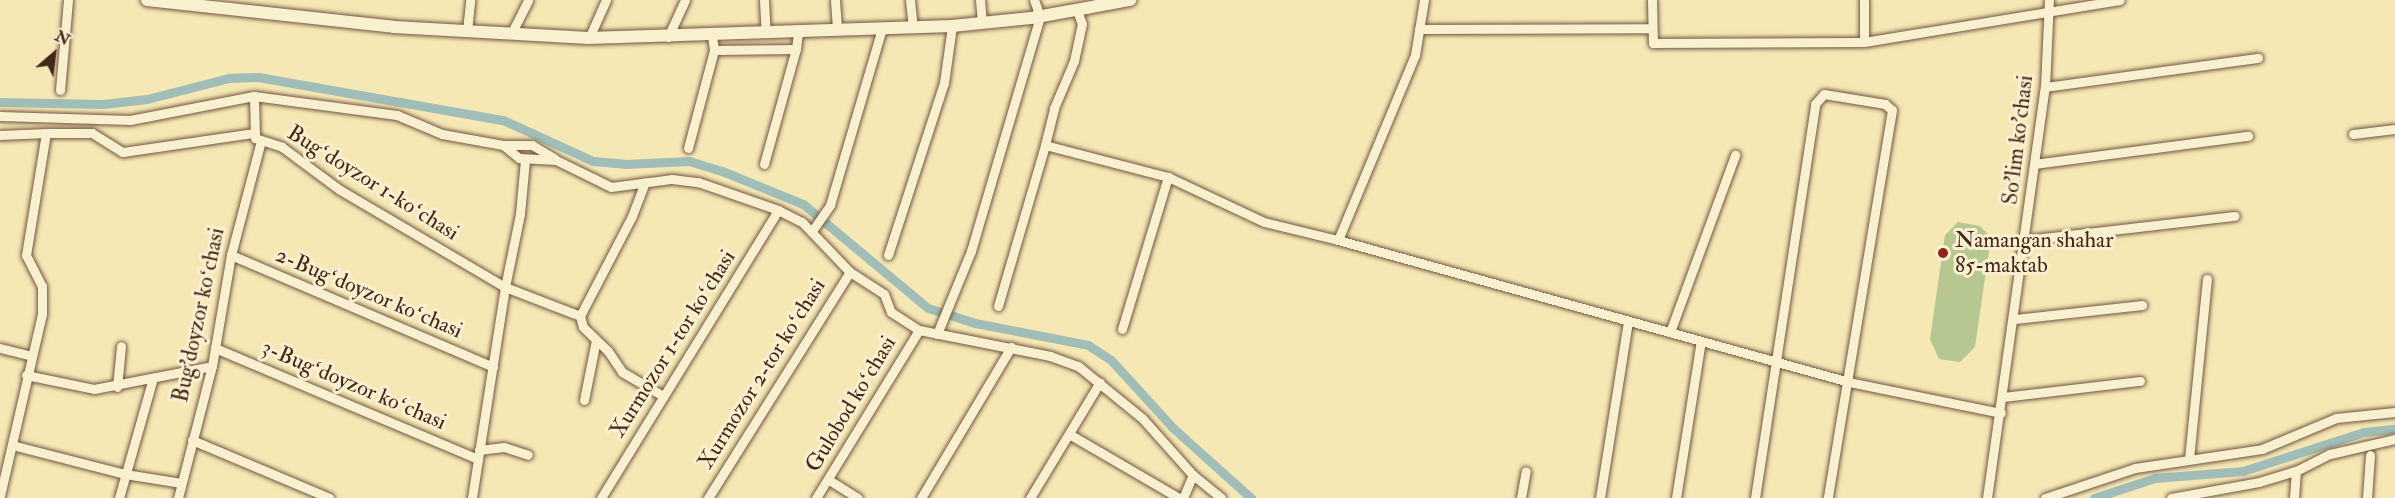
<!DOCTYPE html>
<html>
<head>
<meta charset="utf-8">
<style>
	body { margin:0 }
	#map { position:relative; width:2395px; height:498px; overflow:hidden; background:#f6e8b5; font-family:"IM FELL Double Pica",serif }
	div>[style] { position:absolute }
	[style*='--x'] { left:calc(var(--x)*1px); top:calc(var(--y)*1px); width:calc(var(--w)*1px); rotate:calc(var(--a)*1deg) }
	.green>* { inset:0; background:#b7c791 }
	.canal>* { height:9px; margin:-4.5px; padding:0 4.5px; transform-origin:4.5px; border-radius:4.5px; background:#a0beb7 }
	.roads { filter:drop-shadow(0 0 2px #725641) drop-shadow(0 0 2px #725641) }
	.minor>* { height:9px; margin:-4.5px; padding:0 4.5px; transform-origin:4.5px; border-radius:4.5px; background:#f9f0cf }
	.tertiary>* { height:12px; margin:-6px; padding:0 6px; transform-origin:6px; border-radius:6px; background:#f9f0cf }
	.dots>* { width:16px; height:16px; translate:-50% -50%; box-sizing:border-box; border:3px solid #f9f0cf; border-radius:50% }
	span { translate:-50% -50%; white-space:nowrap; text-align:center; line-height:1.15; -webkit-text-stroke:6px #f9f0cf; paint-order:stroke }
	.street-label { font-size:22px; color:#46261a }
	.poi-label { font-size:22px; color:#46261a }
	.left { translate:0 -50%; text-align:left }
	.north { position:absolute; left:24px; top:24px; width:60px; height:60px; -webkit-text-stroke:4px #f9f0cf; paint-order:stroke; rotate:28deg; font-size:16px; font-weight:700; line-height:24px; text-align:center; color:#46261a }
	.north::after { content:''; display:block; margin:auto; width:21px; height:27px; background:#46261a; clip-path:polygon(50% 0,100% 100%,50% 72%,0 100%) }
</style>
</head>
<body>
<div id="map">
	<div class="green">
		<div style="clip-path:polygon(1958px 222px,1980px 226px,1991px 237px,1975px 347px,1960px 362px,1939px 359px,1930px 339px,1945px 235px)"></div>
	</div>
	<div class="canal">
		<div style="--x:0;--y:102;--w:103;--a:1.1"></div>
		<div style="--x:103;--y:104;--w:44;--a:-6.5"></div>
		<div style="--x:147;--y:99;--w:85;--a:-14.4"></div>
		<div style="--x:229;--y:78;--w:29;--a:-2"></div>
		<div style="--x:258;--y:77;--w:249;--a:10"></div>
		<div style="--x:503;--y:120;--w:99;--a:24.5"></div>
		<div style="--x:593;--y:161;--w:32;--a:5"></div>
		<div style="--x:625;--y:164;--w:64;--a:-2.7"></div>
		<div style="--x:689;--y:161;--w:34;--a:17"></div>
		<div style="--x:722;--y:171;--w:87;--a:22.2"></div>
		<div style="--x:803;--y:204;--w:163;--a:39.8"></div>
		<div style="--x:928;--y:308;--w:49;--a:17.7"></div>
		<div style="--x:975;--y:323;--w:115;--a:11"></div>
		<div style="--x:1088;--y:345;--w:27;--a:33"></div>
		<div style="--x:1111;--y:360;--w:92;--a:47.6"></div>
		<div style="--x:1173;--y:428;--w:105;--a:41.9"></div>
		<div style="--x:2094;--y:498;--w:64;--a:-18.2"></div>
		<div style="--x:2155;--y:478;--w:88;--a:-4.5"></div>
		<div style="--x:2243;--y:471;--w:127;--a:-17.9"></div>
		<div style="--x:2364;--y:432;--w:31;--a:-6"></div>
	</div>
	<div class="roads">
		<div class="minor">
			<div style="--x:764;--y:0;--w:33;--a:87"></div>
			<div style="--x:835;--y:0;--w:30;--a:86"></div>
			<div style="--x:910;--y:0;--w:27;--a:84"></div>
			<div style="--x:980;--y:0;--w:23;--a:85"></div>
			<div style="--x:1424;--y:0;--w:56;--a:99.3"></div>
			<div style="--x:1415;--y:55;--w:200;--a:112.6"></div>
			<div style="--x:1338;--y:240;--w:530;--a:15.53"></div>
			<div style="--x:1849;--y:382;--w:155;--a:11.5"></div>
			<div style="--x:1652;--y:0;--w:43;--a:88.7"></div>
			<div style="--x:1653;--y:43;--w:211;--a:-0.3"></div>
			<div style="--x:1864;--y:42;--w:42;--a:-90"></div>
			<div style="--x:1419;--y:29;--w:232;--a:-0.2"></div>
			<div style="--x:467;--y:31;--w:31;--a:-84"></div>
			<div style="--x:511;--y:34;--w:38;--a:-63"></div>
			<div style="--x:668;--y:37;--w:41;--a:-65.3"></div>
			<div style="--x:589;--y:38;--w:42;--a:-65.9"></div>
			<div style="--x:1864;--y:42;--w:259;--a:-9.3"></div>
			<div style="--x:714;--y:50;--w:82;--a:-0.7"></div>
			<div style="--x:796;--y:49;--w:17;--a:-83"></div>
			<div style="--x:2045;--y:87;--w:215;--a:-7.8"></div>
			<div style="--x:60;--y:90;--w:90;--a:-84.9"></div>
			<div style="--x:254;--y:96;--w:42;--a:88.6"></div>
			<div style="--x:255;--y:138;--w:28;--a:18"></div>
			<div style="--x:282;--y:147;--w:72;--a:36.6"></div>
			<div style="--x:340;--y:190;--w:191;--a:30.5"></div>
			<div style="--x:505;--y:287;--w:214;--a:98.9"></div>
			<div style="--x:0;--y:116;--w:130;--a:1.8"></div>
			<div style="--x:130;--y:120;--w:126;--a:-11"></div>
			<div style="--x:254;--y:96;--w:144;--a:7.6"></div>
			<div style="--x:397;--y:115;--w:49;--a:22.9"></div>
			<div style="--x:442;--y:134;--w:62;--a:10.2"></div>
			<div style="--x:503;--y:145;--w:21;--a:39"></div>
			<div style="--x:519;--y:158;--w:37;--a:3"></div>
			<div style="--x:556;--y:160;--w:61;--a:26.1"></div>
			<div style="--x:611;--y:187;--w:62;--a:-7.5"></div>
			<div style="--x:672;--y:179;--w:26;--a:7"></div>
			<div style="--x:698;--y:182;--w:85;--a:19.3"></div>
			<div style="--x:778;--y:210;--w:27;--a:27"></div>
			<div style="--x:802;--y:222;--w:69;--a:46.2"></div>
			<div style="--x:850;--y:272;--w:40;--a:32.9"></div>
			<div style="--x:884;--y:294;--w:19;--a:69"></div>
			<div style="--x:891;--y:312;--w:33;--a:33"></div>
			<div style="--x:919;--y:330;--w:134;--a:11.2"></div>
			<div style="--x:1050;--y:356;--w:30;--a:20"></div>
			<div style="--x:1078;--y:366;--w:82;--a:39.1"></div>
			<div style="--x:1142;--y:418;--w:76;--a:48.2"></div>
			<div style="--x:1193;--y:475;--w:36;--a:39"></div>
			<div style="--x:46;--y:133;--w:46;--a:0"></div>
			<div style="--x:92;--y:133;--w:36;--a:32"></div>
			<div style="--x:123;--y:152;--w:131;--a:-8.3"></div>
			<div style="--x:2353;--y:134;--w:42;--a:-6.8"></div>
			<div style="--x:0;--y:135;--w:46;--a:-2.5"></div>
			<div style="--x:46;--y:133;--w:124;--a:99.3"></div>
			<div style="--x:26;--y:255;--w:35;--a:63"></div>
			<div style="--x:42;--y:286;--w:28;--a:90"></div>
			<div style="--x:42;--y:314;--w:187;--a:103"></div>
			<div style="--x:503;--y:145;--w:29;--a:0"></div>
			<div style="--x:532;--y:145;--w:26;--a:31"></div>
			<div style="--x:1045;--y:145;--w:38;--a:-76"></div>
			<div style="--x:1054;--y:108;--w:51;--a:-66.9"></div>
			<div style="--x:1074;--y:61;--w:38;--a:-78"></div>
			<div style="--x:1082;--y:24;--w:15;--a:-110"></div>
			<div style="--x:688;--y:148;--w:101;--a:-75.1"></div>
			<div style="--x:714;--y:50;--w:15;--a:-98"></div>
			<div style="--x:525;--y:160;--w:54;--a:95.3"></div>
			<div style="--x:520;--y:214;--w:75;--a:101.6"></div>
			<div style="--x:505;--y:287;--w:80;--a:21.1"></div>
			<div style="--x:580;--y:316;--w:11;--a:75"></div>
			<div style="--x:583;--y:327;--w:35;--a:44"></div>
			<div style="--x:608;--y:351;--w:25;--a:56"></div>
			<div style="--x:622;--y:372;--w:48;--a:30.3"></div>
			<div style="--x:764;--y:164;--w:119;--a:-74.5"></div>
			<div style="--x:2034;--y:164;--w:216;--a:-7.5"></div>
			<div style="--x:812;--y:231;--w:32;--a:-55"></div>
			<div style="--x:830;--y:205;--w:184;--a:-73.6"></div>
			<div style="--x:2026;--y:240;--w:210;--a:-6.6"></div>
			<div style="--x:231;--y:255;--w:285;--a:23.1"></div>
			<div style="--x:888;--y:255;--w:181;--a:-72"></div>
			<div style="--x:944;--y:83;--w:58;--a:-82"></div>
			<div style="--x:998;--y:306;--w:168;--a:-73.7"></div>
			<div style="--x:1045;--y:145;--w:127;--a:14.6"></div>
			<div style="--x:1168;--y:177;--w:106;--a:25.1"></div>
			<div style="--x:1264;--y:222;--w:76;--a:13.7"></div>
			<div style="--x:580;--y:316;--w:113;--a:-62.5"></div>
			<div style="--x:632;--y:216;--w:36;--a:-69"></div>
			<div style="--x:2015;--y:319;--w:128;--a:-6.3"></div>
			<div style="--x:1122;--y:329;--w:159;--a:-73.2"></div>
			<div style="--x:1670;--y:332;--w:189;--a:-69.8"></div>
			<div style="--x:937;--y:334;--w:90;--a:-67.7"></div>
			<div style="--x:971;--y:251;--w:244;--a:-73.6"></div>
			<div style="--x:1040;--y:17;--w:18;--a:-109"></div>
			<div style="--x:0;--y:348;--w:32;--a:14"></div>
			<div style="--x:215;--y:348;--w:285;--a:22.9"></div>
			<div style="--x:26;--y:375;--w:69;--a:11.6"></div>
			<div style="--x:94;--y:389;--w:120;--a:-11"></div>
			<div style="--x:117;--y:387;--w:41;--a:-84.4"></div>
			<div style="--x:2003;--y:397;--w:138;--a:-6.7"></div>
			<div style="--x:584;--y:400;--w:61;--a:-78.7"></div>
			<div style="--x:1069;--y:434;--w:127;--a:30.2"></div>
			<div style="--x:192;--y:440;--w:149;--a:22.9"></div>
			<div style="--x:12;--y:445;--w:117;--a:14.4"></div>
			<div style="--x:125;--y:474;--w:57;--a:9.1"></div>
			<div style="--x:479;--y:450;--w:25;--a:-7"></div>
			<div style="--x:504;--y:447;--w:25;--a:18"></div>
			<div style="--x:2189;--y:459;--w:181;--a:-84.3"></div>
			<div style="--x:829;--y:480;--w:34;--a:32"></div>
			<div style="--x:119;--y:498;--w:125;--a:-74.2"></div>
			<div style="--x:178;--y:498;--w:136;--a:-75.6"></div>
			<div style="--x:212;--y:366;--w:113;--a:-80.3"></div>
			<div style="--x:231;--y:255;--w:118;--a:-75.3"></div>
			<div style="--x:601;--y:498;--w:338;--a:-58.4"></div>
			<div style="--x:708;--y:498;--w:267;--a:-57.9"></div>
			<div style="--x:816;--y:498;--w:197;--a:-58.5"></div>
			<div style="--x:921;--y:498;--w:176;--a:-59.2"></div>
			<div style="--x:1030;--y:498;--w:135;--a:-58.9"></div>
			<div style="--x:1183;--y:498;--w:25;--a:-67"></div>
			<div style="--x:1521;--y:498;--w:27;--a:-80"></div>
			<div style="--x:1600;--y:498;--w:179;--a:-81"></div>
			<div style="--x:1676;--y:498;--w:159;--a:-81"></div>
			<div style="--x:1755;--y:498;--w:399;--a:-81.3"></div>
			<div style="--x:1815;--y:104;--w:13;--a:-48"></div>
			<div style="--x:1824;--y:94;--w:62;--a:9.3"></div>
			<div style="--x:1885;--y:104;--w:9;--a:41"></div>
			<div style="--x:1892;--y:110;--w:393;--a:99.4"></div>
			<div style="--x:1987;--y:498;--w:415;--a:-82"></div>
			<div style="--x:2045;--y:87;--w:87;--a:-87.4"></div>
			<div style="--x:2045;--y:498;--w:95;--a:-18.4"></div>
			<div style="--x:2135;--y:468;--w:128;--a:-8.5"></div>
			<div style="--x:2262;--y:449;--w:80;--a:-22.7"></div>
			<div style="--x:2336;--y:418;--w:59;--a:-5.8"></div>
			<div style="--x:2171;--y:498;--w:89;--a:-10.3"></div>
			<div style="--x:2259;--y:482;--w:39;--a:-17"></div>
			<div style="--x:2296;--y:471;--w:38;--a:-27"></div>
			<div style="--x:2330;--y:454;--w:67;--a:-13"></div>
			<div style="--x:2294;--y:498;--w:27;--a:-86"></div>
			<div style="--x:2367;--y:498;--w:43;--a:-86"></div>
		</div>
		<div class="tertiary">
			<div style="--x:147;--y:0;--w:248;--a:6.2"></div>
			<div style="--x:394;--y:27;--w:195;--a:3.2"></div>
			<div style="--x:589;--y:38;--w:363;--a:-1.9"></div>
			<div style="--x:952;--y:26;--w:79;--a:-5.8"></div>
			<div style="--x:1031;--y:18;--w:101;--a:-10.3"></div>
		</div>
	</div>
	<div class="dots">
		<div style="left:1943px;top:253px;background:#8f2418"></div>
	</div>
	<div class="street-label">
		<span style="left:2018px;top:140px;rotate:-83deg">So'lim ko'chasi</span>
		<span style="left:373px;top:183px;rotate:32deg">Bugʻdoyzor 1-koʻchasi</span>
		<span style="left:369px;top:293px;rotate:23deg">2-Bugʻdoyzor koʻchasi</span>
		<span style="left:199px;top:315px;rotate:-78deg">Bug'doyzor koʻchasi</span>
		<span style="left:673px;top:344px;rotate:-58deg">Xurmozor 1-tor koʻchasi</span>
		<span style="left:762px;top:374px;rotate:-58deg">Xurmozor 2-tor koʻchasi</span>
		<span style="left:354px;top:385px;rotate:23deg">3-Bugʻdoyzor koʻchasi</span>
		<span style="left:851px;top:404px;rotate:-59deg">Gulobod koʻchasi</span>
	</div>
	<div class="poi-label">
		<span class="left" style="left:1955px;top:253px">Namangan shahar<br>85-maktab</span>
	</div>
	<div class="north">N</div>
</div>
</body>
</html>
